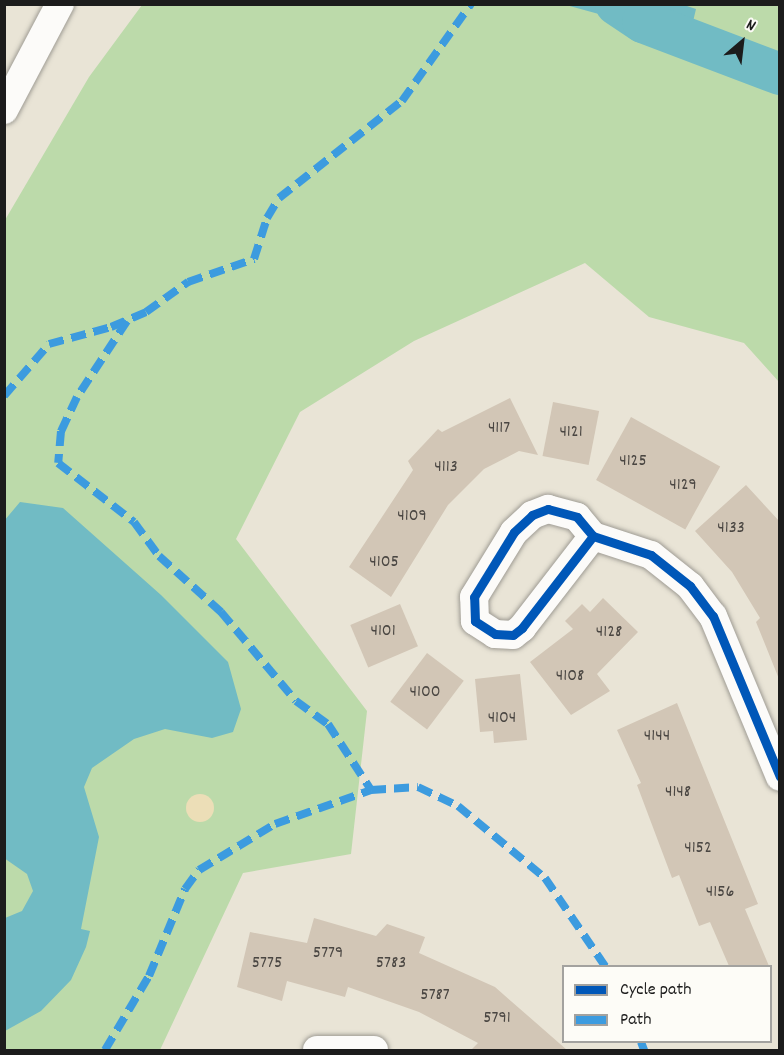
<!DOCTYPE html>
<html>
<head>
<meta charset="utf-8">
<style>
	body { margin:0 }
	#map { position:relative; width:784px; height:1055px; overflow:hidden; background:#e9e4d6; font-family:Dekko,sans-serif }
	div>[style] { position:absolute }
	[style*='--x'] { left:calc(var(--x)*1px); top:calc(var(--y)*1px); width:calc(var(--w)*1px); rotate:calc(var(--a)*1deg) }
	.green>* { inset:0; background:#bcdaaa }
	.sand>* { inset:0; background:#ecdeb7 }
	.round { border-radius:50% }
	.water>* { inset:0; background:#71bbc4 }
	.river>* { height:42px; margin:-21px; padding:0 21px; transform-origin:21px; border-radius:21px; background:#71bbc4 }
	.building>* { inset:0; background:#d2c6b6; transform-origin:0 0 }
	.roads { filter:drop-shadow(0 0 2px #9f9c94) drop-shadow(0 0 2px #9f9c94) }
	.minor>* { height:28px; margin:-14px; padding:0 14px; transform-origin:14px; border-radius:14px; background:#fcfbf9 }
	.quiet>* { height:8px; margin-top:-4px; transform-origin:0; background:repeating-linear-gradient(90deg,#3c9bdf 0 15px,transparent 0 23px) }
	.cycleway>* { height:9px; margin:-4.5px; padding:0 4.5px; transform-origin:4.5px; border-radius:4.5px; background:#0057b8 }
	span { translate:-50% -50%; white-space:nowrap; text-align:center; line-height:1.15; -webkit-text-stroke:4.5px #fdfcf7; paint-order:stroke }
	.number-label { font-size:18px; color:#4a4642 }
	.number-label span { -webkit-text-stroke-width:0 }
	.frame { position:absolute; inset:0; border:6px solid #1c1c1c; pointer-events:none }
	.legend { position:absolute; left:562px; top:965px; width:210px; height:78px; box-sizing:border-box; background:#fdfcf7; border:2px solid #a3a29f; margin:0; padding:8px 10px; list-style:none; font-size:18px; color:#1c1c1c }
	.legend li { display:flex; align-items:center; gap:12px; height:30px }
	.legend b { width:30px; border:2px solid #a3a29f }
	.north { position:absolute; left:712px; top:12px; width:60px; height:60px; -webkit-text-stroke:4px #fdfcf7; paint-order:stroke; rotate:28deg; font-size:16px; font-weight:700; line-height:24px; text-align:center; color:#1c1c1c }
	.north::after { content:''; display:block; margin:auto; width:21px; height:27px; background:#1c1c1c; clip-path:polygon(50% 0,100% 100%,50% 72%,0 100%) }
</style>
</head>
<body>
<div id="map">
	<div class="green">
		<div style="clip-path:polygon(142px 5px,779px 5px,779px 382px,744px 343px,649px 317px,585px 263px,414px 341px,300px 412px,236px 539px,367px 711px,351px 854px,243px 873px,160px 1050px,5px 1050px,5px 220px,89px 77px)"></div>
	</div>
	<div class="sand">
		<div class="round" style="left:186px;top:794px;width:28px;height:28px"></div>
	</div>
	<div class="water">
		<div style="clip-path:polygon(684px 5px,696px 9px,685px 55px,606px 16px,566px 5px)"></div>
		<div style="clip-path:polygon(20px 502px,63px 508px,161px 595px,228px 662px,241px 709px,233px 732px,212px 738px,165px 729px,134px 739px,92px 768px,84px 787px,99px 837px,81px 929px,90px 931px,86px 947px,71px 980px,41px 1011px,5px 1031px,5px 918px,22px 911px,33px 891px,27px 874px,4px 858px,4px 521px)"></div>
	</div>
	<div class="river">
		<div style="--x:616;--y:4;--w:32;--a:34"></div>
		<div style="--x:643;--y:22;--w:147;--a:20.8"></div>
	</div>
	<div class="building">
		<div style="clip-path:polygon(510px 398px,538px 455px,519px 451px,484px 469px,448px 505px,391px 597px,349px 567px,413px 470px,408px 461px,438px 429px,442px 432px)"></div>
		<div style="left:553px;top:402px;width:47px;height:55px;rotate:11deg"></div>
		<div style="left:631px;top:417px;width:102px;height:72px;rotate:29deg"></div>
		<div style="clip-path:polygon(746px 485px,780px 522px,779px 679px,756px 622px,760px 618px,732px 572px,695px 531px)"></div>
		<div style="clip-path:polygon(603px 598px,638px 632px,597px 674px,610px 691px,571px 715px,530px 662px,573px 629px,565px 621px,582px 604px,590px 612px)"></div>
		<div style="left:400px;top:604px;width:46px;height:54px;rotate:67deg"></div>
		<div style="left:427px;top:653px;width:46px;height:61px;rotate:37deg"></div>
		<div style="clip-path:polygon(520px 674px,527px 740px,494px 743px,493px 731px,480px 732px,475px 679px)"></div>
		<div style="clip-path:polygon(677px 703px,758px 904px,745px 909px,769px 966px,729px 966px,710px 922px,699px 926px,679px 875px,672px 878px,637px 785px,641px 783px,617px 730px)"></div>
		<div style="clip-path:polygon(314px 918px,376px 936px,387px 924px,425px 937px,419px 953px,495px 987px,567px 1050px,471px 1050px,478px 1043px,419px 1012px,348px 987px,345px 997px,287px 981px,282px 1001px,237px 987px,250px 932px,307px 943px)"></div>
	</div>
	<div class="roads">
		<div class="minor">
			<div style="--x:4;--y:110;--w:120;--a:-62.2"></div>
			<div style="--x:548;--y:509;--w:30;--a:15"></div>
			<div style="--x:577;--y:517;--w:25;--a:50"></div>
			<div style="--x:593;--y:536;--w:116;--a:127.7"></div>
			<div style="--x:522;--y:628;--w:11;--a:142"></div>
			<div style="--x:513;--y:635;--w:18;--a:-177"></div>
			<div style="--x:495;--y:634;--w:24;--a:-147"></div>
			<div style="--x:475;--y:621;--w:24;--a:-92"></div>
			<div style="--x:474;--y:597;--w:76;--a:-58.4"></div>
			<div style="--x:514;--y:532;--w:25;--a:-43"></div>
			<div style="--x:532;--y:515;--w:17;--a:-21"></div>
			<div style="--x:593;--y:536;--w:61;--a:18.1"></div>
			<div style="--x:651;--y:555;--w:50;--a:38.5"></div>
			<div style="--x:690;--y:586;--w:38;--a:53"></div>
			<div style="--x:713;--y:616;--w:174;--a:67.4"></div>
			<div style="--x:317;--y:1050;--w:57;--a:0"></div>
		</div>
	</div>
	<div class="quiet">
		<div style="--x:127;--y:321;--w:91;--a:123.3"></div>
		<div style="--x:77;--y:397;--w:38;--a:115"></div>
		<div style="--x:61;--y:431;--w:32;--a:95"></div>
		<div style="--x:58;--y:463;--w:96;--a:37.8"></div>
		<div style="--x:134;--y:522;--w:42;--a:53.7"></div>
		<div style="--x:159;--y:556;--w:84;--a:42.1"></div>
		<div style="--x:221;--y:612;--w:116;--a:49.9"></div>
		<div style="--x:296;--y:701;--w:39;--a:36"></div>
		<div style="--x:328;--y:724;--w:79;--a:56.9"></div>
		<div style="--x:4;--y:396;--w:69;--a:-49.1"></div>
		<div style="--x:49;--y:344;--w:64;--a:-15.3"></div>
		<div style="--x:111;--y:327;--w:38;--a:-23"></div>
		<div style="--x:146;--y:312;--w:52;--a:-35.5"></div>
		<div style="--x:188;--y:282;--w:70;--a:-19.2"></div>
		<div style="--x:254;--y:259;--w:43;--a:-72.4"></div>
		<div style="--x:267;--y:218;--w:23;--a:-59"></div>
		<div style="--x:279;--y:198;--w:157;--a:-38.3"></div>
		<div style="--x:402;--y:101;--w:119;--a:-54.6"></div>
		<div style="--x:641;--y:1042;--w:9;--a:69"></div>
		<div style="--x:105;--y:1050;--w:86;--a:-59.3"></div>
		<div style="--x:149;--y:976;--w:94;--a:-67.5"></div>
		<div style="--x:185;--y:889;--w:24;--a:-54"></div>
		<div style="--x:199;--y:870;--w:89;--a:-31.2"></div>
		<div style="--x:275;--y:824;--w:102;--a:-19.5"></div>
		<div style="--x:371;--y:790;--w:47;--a:-3.7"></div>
		<div style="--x:418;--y:787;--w:44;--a:25.4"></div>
		<div style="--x:458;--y:806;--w:113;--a:39.6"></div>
		<div style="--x:545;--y:878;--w:107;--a:55.7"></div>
	</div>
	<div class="cycleway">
		<div style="--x:548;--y:509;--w:30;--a:15"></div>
		<div style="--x:577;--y:517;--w:25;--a:50"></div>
		<div style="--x:593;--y:536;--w:116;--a:127.7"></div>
		<div style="--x:522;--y:628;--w:11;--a:142"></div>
		<div style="--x:513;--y:635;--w:18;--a:-177"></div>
		<div style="--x:495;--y:634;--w:24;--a:-147"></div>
		<div style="--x:475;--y:621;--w:24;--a:-92"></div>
		<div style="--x:474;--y:597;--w:76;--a:-58.4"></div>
		<div style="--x:514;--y:532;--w:25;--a:-43"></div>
		<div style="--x:532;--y:515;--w:17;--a:-21"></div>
		<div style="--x:593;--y:536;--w:61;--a:18.1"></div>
		<div style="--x:651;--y:555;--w:50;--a:38.5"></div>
		<div style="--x:690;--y:586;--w:38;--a:53"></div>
		<div style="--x:713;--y:616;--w:174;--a:67.4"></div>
	</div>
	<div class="number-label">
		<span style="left:499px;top:429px">4117</span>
		<span style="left:571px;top:433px">4121</span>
		<span style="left:633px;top:462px">4125</span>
		<span style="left:446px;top:468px">4113</span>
		<span style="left:683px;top:486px">4129</span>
		<span style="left:412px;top:517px">4109</span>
		<span style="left:731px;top:529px">4133</span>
		<span style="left:384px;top:563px">4105</span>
		<span style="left:383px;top:632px">4101</span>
		<span style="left:609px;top:633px">4128</span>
		<span style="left:570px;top:677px">4108</span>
		<span style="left:425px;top:693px">4100</span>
		<span style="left:502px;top:719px">4104</span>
		<span style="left:657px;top:737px">4144</span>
		<span style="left:678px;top:793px">4148</span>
		<span style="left:698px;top:849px">4152</span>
		<span style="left:720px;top:893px">4156</span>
		<span style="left:328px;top:954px">5779</span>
		<span style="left:267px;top:964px">5775</span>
		<span style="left:391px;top:964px">5783</span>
		<span style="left:435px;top:996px">5787</span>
		<span style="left:497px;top:1019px">5791</span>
	</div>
	<div class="frame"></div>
	<ul class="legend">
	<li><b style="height:8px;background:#0057b8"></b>Cycle path</li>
	<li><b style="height:8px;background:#3c9bdf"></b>Path</li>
	</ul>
	<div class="north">N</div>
</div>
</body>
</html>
